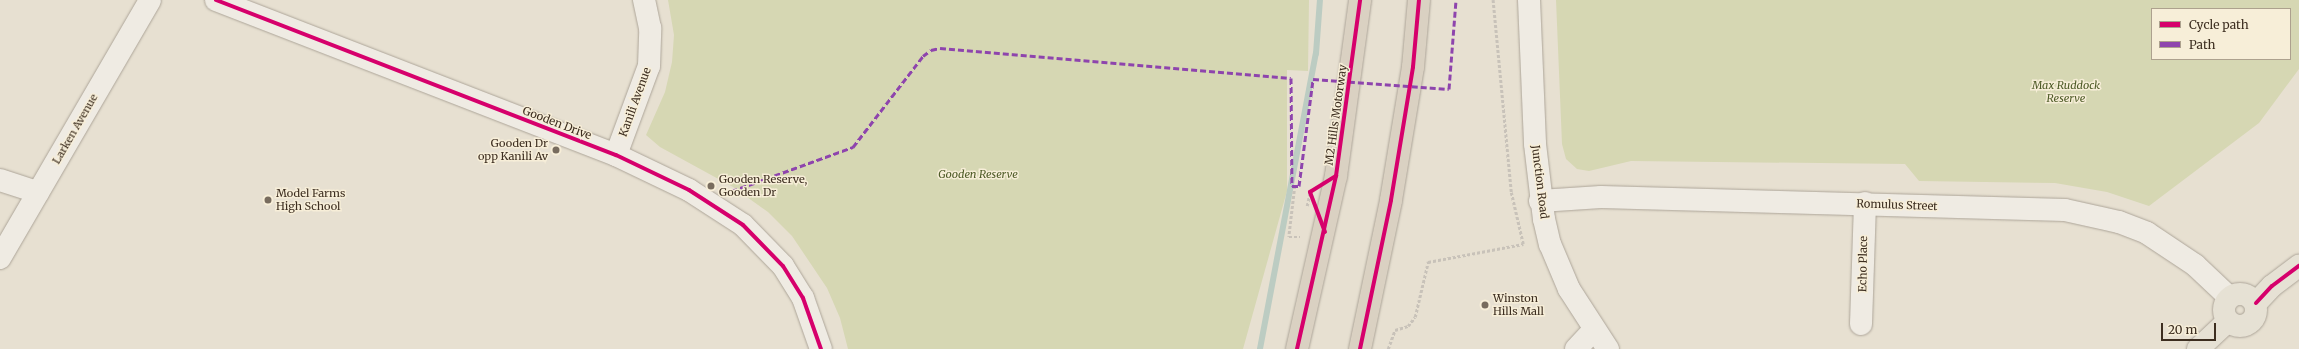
<!DOCTYPE html>
<html>
<head>
<meta charset="utf-8">
<style>
	body { margin:0 }
	#map { position:relative; width:2299px; height:349px; overflow:hidden; background:#e7e0d1; font-family:Merriweather,serif }
	div>[style] { position:absolute }
	[style*='--x'] { left:calc(var(--x)*1px); top:calc(var(--y)*1px); width:calc(var(--w)*1px); rotate:calc(var(--a)*1deg) }
	.green>* { inset:0; background:#d6d7b3 }
	.stream>* { height:5.5px; margin:-2.75px; padding:0 2.75px; transform-origin:2.75px; border-radius:2.75px; background:#bcccc2 }
	.path>* { height:2.5px; margin-top:-1.25px; transform-origin:0; background:repeating-linear-gradient(90deg,#c8c2b9 0 3px,transparent 0 5px) }
	.roads { filter:drop-shadow(0 0 1px #ada599) drop-shadow(0 0 1px #ada599) }
	.minor>* { height:22px; margin:-11px; padding:0 11px; transform-origin:11px; border-radius:11px; background:#efebe3 }
	.major>* { height:22px; margin:-11px; padding:0 11px; transform-origin:11px; border-radius:11px; background:#e6e1d4 }
	.major>.ring { margin:-11px; padding:0; box-sizing:content-box; background:none; border:22px solid #e6e1d4; border-radius:50% }
	.highway>* { height:22px; margin:-11px; padding:0 11px; transform-origin:11px; border-radius:11px; background:#dad1c2 }
	.quiet>* { height:3px; margin-top:-1.5px; transform-origin:0; background:repeating-linear-gradient(90deg,#8e44ad 0 6px,transparent 0 9px) }
	.cycleway>* { height:4px; margin:-2px; padding:0 2px; transform-origin:2px; border-radius:2px; background:#d6006c }
	.dots>* { width:11px; height:11px; translate:-50% -50%; box-sizing:border-box; border:2px solid #f7eed8; border-radius:50% }
	span { translate:-50% -50%; white-space:nowrap; text-align:center; line-height:1.15; -webkit-text-stroke:3px #f7eed8; paint-order:stroke }
	.park-label { font-size:11px; color:#4d5a26; font-style:italic }
	.street-label { font-size:11px; color:#3d2e20 }
	.poi-label { font-size:11px; color:#3d2e20 }
	.right { translate:-100% -50%; text-align:right }
	.left { translate:0 -50%; text-align:left }
	.legend { position:absolute; left:2151px; top:8px; width:140px; height:52px; box-sizing:border-box; background:#f7eed8; border:1px solid #ada18e; margin:0; padding:5px 7px; list-style:none; font-size:12px; color:#3d2e20 }
	.legend li { display:flex; align-items:center; gap:8px; height:20px }
	.legend b { width:20px; border:1px solid #ada18e }
	.scale { position:absolute; left:2161px; top:323px; width:55px; height:18px; box-sizing:border-box; border:2px solid #3d2e20; border-top:0; padding-left:5px; font-size:12px; line-height:14px; white-space:nowrap; color:#3d2e20; -webkit-text-stroke:3px #f7eed8; paint-order:stroke }
</style>
</head>
<body>
<div id="map">
	<div class="green">
		<div style="clip-path:polygon(668px 0,1309px 0,1308px 71px,1287px 70px,1287px 191px,1243px 349px,848px 349px,840px 318px,827px 288px,792px 236px,768px 212px,733px 187px,660px 147px,646px 135px,665px 92px,672px 62px,674px 35px)"></div>
		<div style="clip-path:polygon(evenodd,1556px 0,2299px 0,2299px 69px,2259px 123px,2149px 206px,2107px 192px,2055px 183px,1919px 181px,1905px 164px,1631px 161px,1589px 171px,1577px 169px,1566px 159px,1562px 144px,1556px 0,2152px 9px,2290px 9px,2290px 59px,2152px 59px,2152px 9px)"></div>
	</div>
	<div class="stream">
		<div style="--x:1260;--y:349;--w:300;--a:-79.3"></div>
		<div style="--x:1316;--y:54;--w:54;--a:-85.8"></div>
	</div>
	<div class="path">
		<div style="--x:1295;--y:186;--w:51;--a:96.7"></div>
		<div style="--x:1289;--y:237;--w:11;--a:0"></div>
		<div style="--x:1307;--y:206;--w:14;--a:-78"></div>
		<div style="--x:1388;--y:349;--w:20;--a:-70"></div>
		<div style="--x:1395;--y:330;--w:14;--a:-17"></div>
		<div style="--x:1408;--y:326;--w:11;--a:-52"></div>
		<div style="--x:1415;--y:317;--w:57;--a:-76.7"></div>
		<div style="--x:1428;--y:262;--w:97;--a:-10.7"></div>
		<div style="--x:1523;--y:244;--w:53;--a:-103"></div>
		<div style="--x:1511;--y:192;--w:193;--a:-95.4"></div>
	</div>
	<div class="roads">
		<div class="minor">
			<div style="--x:216;--y:0;--w:429;--a:21.2"></div>
			<div style="--x:616;--y:155;--w:81;--a:25.6"></div>
			<div style="--x:689;--y:190;--w:64;--a:32.9"></div>
			<div style="--x:743;--y:225;--w:57;--a:45.7"></div>
			<div style="--x:783;--y:266;--w:38;--a:58"></div>
			<div style="--x:803;--y:298;--w:54;--a:70.6"></div>
			<div style="--x:1529;--y:0;--w:144;--a:87.6"></div>
			<div style="--x:1535;--y:144;--w:76;--a:83.2"></div>
			<div style="--x:1544;--y:219;--w:26;--a:77"></div>
			<div style="--x:1550;--y:244;--w:49;--a:67.1"></div>
			<div style="--x:1569;--y:289;--w:72;--a:57"></div>
			<div style="--x:616;--y:155;--w:95;--a:-69.7"></div>
			<div style="--x:649;--y:66;--w:38;--a:-88"></div>
			<div style="--x:650;--y:28;--w:29;--a:-102"></div>
			<div style="--x:0;--y:180;--w:40;--a:18"></div>
			<div style="--x:1540;--y:201;--w:61;--a:-3.8"></div>
			<div style="--x:1601;--y:197;--w:464;--a:1.6"></div>
			<div style="--x:2065;--y:210;--w:55;--a:12.5"></div>
			<div style="--x:2119;--y:222;--w:30;--a:21"></div>
			<div style="--x:2147;--y:233;--w:58;--a:33.7"></div>
			<div style="--x:2195;--y:265;--w:47;--a:43.3"></div>
			<div style="--x:0;--y:258;--w:298;--a:-59.8"></div>
			<div style="--x:1861;--y:324;--w:121;--a:-88.1"></div>
			<div style="--x:1576;--y:349;--w:26;--a:-47"></div>
		</div>
		<div class="major">
			<div class="ring" style="left:2224px;top:294px;width:10px;height:10px"></div>
			<div style="--x:2256;--y:303;--w:23;--a:-47"></div>
			<div style="--x:2272;--y:286;--w:34;--a:-37"></div>
			<div style="--x:2198;--y:349;--w:41;--a:-43"></div>
		</div>
		<div class="highway">
			<div style="--x:1297;--y:349;--w:177;--a:-77.3"></div>
			<div style="--x:1336;--y:176;--w:178;--a:-82.2"></div>
			<div style="--x:1360;--y:349;--w:152;--a:-78.2"></div>
			<div style="--x:1391;--y:200;--w:135;--a:-80.6"></div>
			<div style="--x:1413;--y:67;--w:67;--a:-84.9"></div>
		</div>
	</div>
	<div class="quiet">
		<div style="--x:732;--y:191;--w:129;--a:-20"></div>
		<div style="--x:853;--y:147;--w:115;--a:-52.4"></div>
		<div style="--x:923;--y:56;--w:10;--a:-37"></div>
		<div style="--x:931;--y:50;--w:9;--a:-13"></div>
		<div style="--x:940;--y:48;--w:352;--a:4.9"></div>
		<div style="--x:1291;--y:78;--w:108;--a:89.5"></div>
		<div style="--x:1292;--y:186;--w:7;--a:0"></div>
		<div style="--x:1299;--y:186;--w:108;--a:-82.5"></div>
		<div style="--x:1313;--y:79;--w:136;--a:4.2"></div>
		<div style="--x:1449;--y:89;--w:89;--a:-85.5"></div>
	</div>
	<div class="cycleway">
		<div style="--x:216;--y:0;--w:429;--a:21.2"></div>
		<div style="--x:616;--y:155;--w:81;--a:25.6"></div>
		<div style="--x:689;--y:190;--w:64;--a:32.9"></div>
		<div style="--x:743;--y:225;--w:57;--a:45.7"></div>
		<div style="--x:783;--y:266;--w:38;--a:58"></div>
		<div style="--x:803;--y:298;--w:54;--a:70.6"></div>
		<div style="--x:1325;--y:232;--w:43;--a:-110.6"></div>
		<div style="--x:1310;--y:192;--w:31;--a:-32"></div>
		<div style="--x:2256;--y:303;--w:23;--a:-47"></div>
		<div style="--x:2272;--y:286;--w:34;--a:-37"></div>
		<div style="--x:1297;--y:349;--w:177;--a:-77.3"></div>
		<div style="--x:1336;--y:176;--w:178;--a:-82.2"></div>
		<div style="--x:1360;--y:349;--w:152;--a:-78.2"></div>
		<div style="--x:1391;--y:200;--w:135;--a:-80.6"></div>
		<div style="--x:1413;--y:67;--w:67;--a:-84.9"></div>
	</div>
	<div class="dots">
		<div style="left:556px;top:150px;background:#786c5e"></div>
		<div style="left:711px;top:186px;background:#786c5e"></div>
		<div style="left:268px;top:200px;background:#786c5e"></div>
		<div style="left:1485px;top:305px;background:#786c5e"></div>
	</div>
	<div class="park-label">
		<span style="left:2066px;top:92px">Max Ruddock<br>Reserve</span>
		<span style="left:978px;top:174px">Gooden Reserve</span>
	</div>
	<div class="street-label">
		<span style="left:635px;top:102px;rotate:-70deg">Kanili Avenue</span>
		<span style="left:1336px;top:115px;rotate:-82deg">M2 Hills Motorway</span>
		<span style="left:557px;top:123px;rotate:21deg">Gooden Drive</span>
		<span style="left:75px;top:129px;rotate:-60deg">Larken Avenue</span>
		<span style="left:1540px;top:182px;rotate:83deg">Junction Road</span>
		<span style="left:1897px;top:205px;rotate:2deg">Romulus Street</span>
		<span style="left:1863px;top:264px;rotate:-89deg">Echo Place</span>
	</div>
	<div class="poi-label">
		<span class="right" style="left:548px;top:150px">Gooden Dr<br>opp Kanili Av</span>
		<span class="left" style="left:719px;top:186px">Gooden Reserve,<br>Gooden Dr</span>
		<span class="left" style="left:276px;top:200px">Model Farms<br>High School</span>
		<span class="left" style="left:1493px;top:305px">Winston<br>Hills Mall</span>
	</div>
	<ul class="legend">
	<li><b style="height:5px;background:#d6006c"></b>Cycle path</li>
	<li><b style="height:5px;background:#8e44ad"></b>Path</li>
	</ul>
	<div class="scale">20 m</div>
</div>
</body>
</html>
